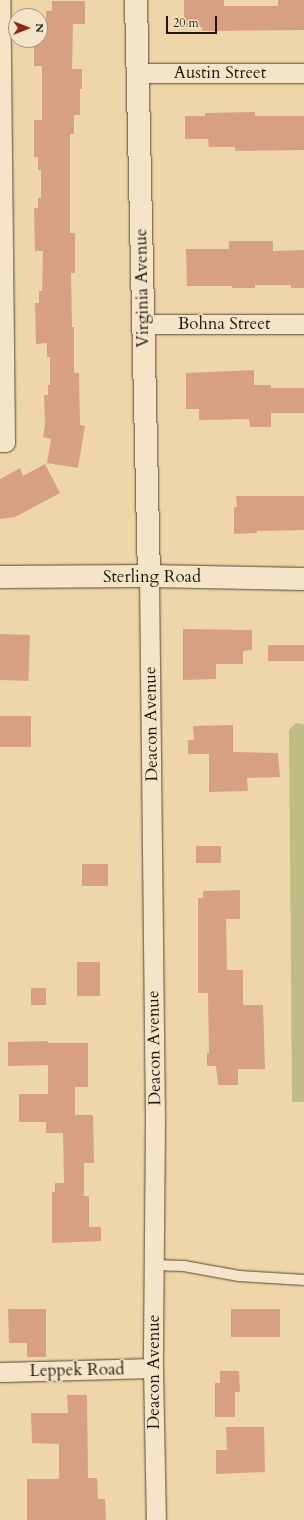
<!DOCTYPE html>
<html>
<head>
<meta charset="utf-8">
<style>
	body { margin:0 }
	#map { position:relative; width:304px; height:1520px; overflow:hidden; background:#efd6a9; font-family:Cardo,serif }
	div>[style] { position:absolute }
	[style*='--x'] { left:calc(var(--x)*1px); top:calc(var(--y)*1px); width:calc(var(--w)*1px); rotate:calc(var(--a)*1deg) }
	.green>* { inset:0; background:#c1bc83 }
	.building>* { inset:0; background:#d8a082; transform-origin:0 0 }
	.roads { filter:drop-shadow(0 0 1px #544835) drop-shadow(0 0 1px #544835) }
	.service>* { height:10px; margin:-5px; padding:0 5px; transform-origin:5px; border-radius:5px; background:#f5e4c7 }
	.minor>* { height:19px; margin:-9.5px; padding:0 9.5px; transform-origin:9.5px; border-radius:9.5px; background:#f5e4c7 }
	.tertiary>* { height:22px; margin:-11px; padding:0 11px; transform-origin:11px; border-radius:11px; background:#f5e4c7 }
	span { translate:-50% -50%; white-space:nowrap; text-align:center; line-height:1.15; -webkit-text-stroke:3px #f5e4c7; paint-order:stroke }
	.street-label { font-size:17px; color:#20180e }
	.north { position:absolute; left:8px; top:8px; width:40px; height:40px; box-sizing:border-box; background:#f5e4c7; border:1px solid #a0927d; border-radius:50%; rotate:90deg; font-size:11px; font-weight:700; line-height:16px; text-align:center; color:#20180e }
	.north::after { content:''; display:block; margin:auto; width:14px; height:18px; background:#8f2418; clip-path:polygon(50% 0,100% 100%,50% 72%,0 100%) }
	.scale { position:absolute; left:166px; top:16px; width:51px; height:18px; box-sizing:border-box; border:2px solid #20180e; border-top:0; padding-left:5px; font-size:12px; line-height:14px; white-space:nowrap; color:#20180e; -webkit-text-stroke:3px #f5e4c7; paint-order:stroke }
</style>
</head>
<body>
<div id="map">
	<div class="green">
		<div style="clip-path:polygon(296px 723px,304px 724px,304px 1102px,292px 1102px,289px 730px)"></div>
	</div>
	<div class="building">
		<div style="clip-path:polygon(184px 0,224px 0,224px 6px,278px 6px,278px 0,304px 0,304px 30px,202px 31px,202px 27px,184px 27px)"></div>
		<div style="clip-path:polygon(52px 1px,85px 1px,85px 24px,73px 24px,72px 69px,82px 69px,82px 89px,80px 89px,80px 115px,74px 115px,74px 134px,70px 134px,70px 233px,75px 233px,75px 273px,71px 273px,72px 327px,74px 327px,74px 373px,79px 373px,80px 425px,85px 426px,78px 468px,47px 463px,51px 439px,43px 437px,45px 425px,44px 395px,48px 395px,48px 385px,50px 385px,50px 357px,47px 357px,47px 343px,36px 344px,35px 303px,39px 303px,39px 291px,42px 291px,43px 251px,35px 251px,34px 208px,38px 208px,38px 198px,41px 198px,41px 170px,38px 170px,38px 157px,34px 157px,34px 120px,42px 120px,42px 66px,34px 66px,34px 40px,40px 40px,40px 23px,46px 23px,46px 11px,52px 11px)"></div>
		<div style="clip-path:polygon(255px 112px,255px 116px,304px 116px,304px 150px,235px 151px,235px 147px,209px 147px,208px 139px,185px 139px,185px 116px,205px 116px,205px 113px)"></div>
		<div style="clip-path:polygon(229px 241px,273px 241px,273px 251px,304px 250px,304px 288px,291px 288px,291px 285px,255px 285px,255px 288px,232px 288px,232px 286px,187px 286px,186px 249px,229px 249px)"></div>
		<div style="clip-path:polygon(254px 370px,254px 385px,271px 385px,271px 388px,304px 388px,304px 413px,271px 413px,271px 427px,250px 427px,249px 419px,199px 420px,199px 409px,186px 409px,186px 373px)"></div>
		<div style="clip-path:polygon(45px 464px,60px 493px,15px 517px,0 519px,0 479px,20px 468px,23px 476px)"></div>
		<div style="clip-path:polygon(236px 496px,304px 496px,304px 530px,257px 531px,257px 533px,234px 534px,234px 507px,237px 507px)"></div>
		<div style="clip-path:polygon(183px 629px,252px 630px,252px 650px,243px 651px,243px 664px,216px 664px,216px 679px,183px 680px)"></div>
		<div style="left:0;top:634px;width:30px;height:46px;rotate:2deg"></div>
		<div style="left:268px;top:645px;width:36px;height:16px"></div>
		<div style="left:31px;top:716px;width:31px;height:31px;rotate:90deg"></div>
		<div style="clip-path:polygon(233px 725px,233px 752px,278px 753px,280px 777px,247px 778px,248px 791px,209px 792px,209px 754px,188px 754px,188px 740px,194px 740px,193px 726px)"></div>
		<div style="left:196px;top:846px;width:25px;height:17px"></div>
		<div style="left:82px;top:864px;width:26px;height:22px"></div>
		<div style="clip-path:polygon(240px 890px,240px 919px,226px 919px,227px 970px,243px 970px,243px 1005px,263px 1005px,265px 1069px,238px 1069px,238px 1085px,218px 1085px,216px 1066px,207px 1066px,207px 1053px,209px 1053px,208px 993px,198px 993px,198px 898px,203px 898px,203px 891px)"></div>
		<div style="left:77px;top:962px;width:23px;height:34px"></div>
		<div style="left:31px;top:988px;width:15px;height:17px"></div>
		<div style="clip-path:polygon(48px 1041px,48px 1043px,88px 1043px,88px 1087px,75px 1087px,75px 1115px,93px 1115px,94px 1163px,84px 1163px,84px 1196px,89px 1196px,89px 1227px,101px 1227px,101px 1241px,52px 1243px,52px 1192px,55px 1192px,55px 1183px,64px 1183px,63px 1133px,46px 1133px,46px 1122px,19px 1122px,19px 1094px,48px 1094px,48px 1065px,8px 1066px,8px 1042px)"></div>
		<div style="clip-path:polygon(8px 1309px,46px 1309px,46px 1357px,27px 1357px,27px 1343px,9px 1343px)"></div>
		<div style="left:231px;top:1309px;width:49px;height:28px"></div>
		<div style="clip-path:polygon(220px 1371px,239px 1371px,240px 1392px,235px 1392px,235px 1417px,215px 1417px,215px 1383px,220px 1383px)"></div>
		<div style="clip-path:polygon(67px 1395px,87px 1395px,88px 1478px,97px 1478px,98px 1499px,105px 1499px,106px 1520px,27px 1520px,27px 1479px,59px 1479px,59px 1444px,32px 1443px,31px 1413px,68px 1413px)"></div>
		<div style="clip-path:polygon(226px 1427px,264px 1427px,265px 1472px,216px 1474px,216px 1450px,227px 1450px)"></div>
	</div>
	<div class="roads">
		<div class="service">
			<div style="--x:154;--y:1265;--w:30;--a:2"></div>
			<div style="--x:184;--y:1266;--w:56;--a:10.3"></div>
			<div style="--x:239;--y:1276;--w:65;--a:3.5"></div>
		</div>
		<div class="minor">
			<div style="--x:137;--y:73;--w:167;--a:0"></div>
			<div style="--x:143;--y:324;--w:161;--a:0"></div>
			<div style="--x:0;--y:442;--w:5;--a:0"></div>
			<div style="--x:5;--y:442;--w:442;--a:-90.6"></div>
			<div style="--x:149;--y:576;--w:543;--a:89.37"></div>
			<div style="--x:155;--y:1119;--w:249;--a:90.5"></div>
			<div style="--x:153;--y:1368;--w:152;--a:88.9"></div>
			<div style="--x:0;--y:1372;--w:153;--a:-1.5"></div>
		</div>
		<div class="tertiary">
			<div style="--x:136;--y:0;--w:576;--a:88.71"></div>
			<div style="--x:0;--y:577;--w:149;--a:-0.4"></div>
			<div style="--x:149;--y:576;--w:155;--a:1.1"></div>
		</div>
	</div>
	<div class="street-label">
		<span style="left:220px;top:73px">Austin Street</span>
		<span style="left:142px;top:288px;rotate:-91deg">Virginia Avenue</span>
		<span style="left:224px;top:324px">Bohna Street</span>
		<span style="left:152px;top:577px">Sterling Road</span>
		<span style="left:151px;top:724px;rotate:-91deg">Deacon Avenue</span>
		<span style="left:154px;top:1048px;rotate:-91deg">Deacon Avenue</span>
		<span style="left:77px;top:1370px;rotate:-1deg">Leppek Road</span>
		<span style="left:154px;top:1372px;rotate:-90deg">Deacon Avenue</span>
	</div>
	<div class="north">N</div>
	<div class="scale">20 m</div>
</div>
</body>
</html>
